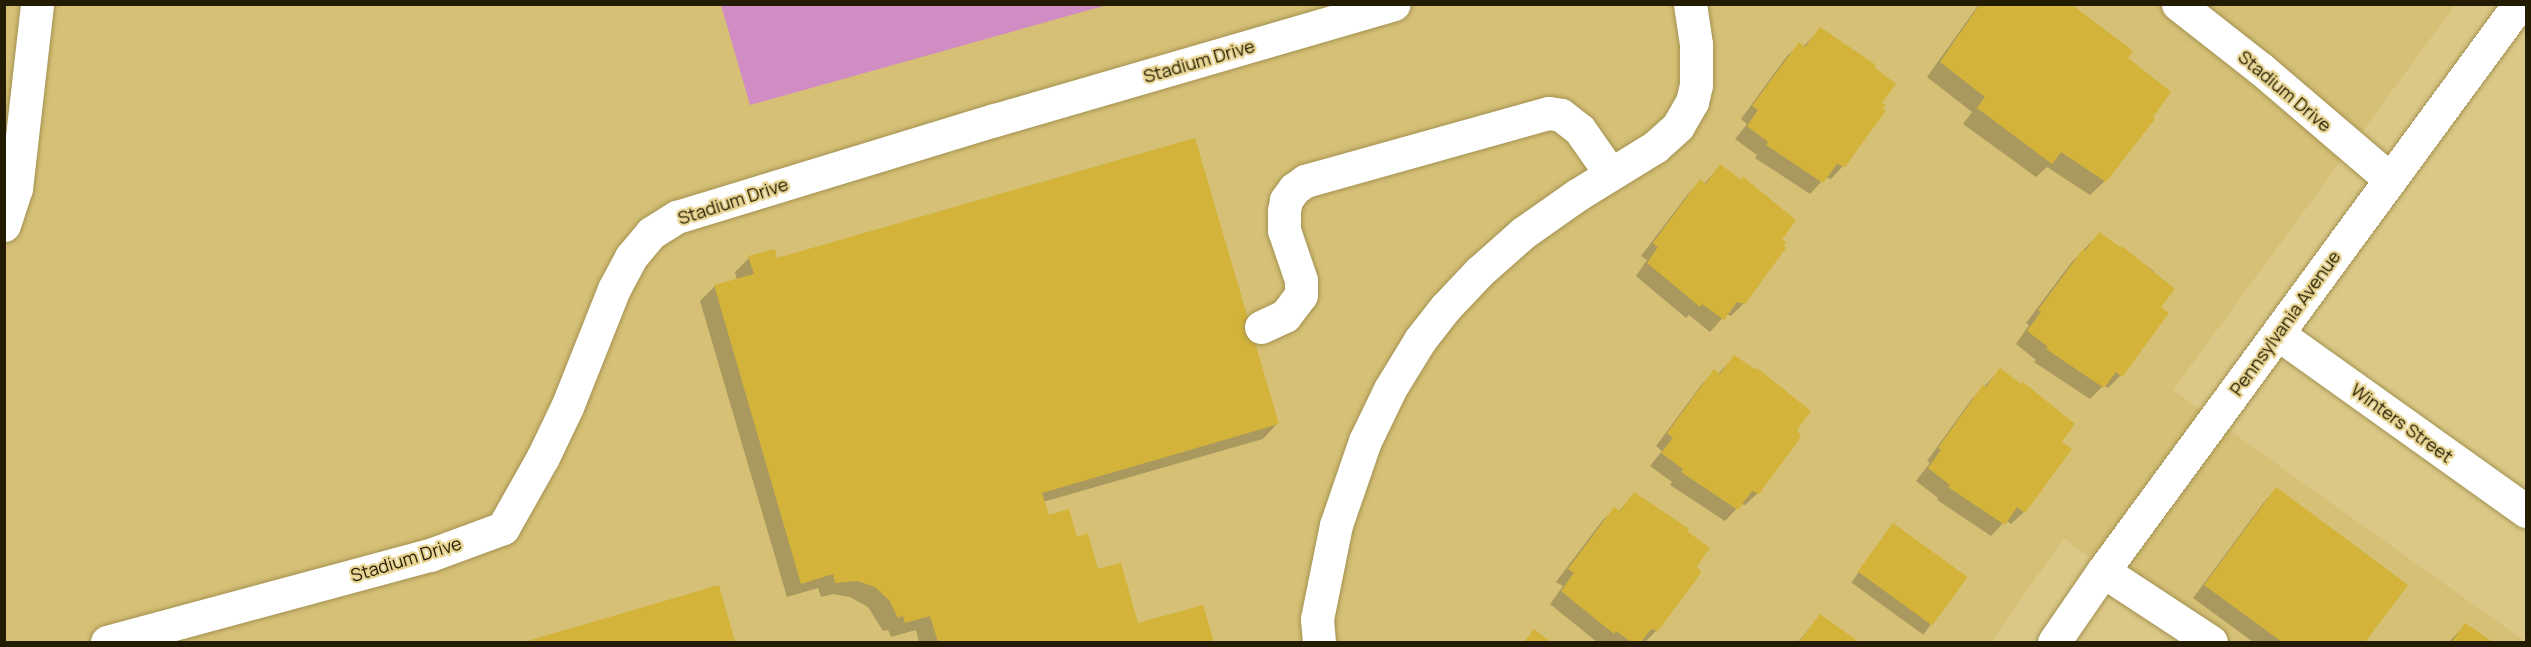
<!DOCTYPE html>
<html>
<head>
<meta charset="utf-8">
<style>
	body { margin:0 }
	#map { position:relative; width:2531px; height:647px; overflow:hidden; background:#dbc887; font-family:Manrope,sans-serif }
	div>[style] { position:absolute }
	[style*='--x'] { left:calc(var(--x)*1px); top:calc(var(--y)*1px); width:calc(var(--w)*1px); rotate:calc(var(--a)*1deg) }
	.built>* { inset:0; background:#d5c076 }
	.green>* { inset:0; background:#d18cc4 }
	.shadow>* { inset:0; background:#0003; transform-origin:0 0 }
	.building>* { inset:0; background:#d3b339; transform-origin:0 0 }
	.roads { filter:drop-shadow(0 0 2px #a39151) drop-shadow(0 0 2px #a39151) }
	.minor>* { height:33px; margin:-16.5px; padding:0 16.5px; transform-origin:16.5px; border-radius:16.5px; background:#fff }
	.major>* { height:33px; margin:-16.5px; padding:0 16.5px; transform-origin:16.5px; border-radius:16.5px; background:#fff }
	span { translate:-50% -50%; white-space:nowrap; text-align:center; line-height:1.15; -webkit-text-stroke:4.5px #e8d593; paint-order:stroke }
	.street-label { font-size:18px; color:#231c02 }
	.frame { position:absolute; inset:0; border:6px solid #231c02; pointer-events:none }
</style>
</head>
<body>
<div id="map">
	<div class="built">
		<div style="clip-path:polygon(4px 5px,2455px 5px,2173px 390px,2526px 642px,2201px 642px,2064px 538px,1991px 642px,5px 642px)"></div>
	</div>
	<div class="green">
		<div style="clip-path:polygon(721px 5px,721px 4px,1107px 5px,750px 105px)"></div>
	</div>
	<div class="shadow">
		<div style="clip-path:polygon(1979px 4px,2069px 4px,2126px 58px,2105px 181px,2090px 195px,2047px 167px,2036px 177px,1963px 124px,1972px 112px,1927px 77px)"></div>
		<div style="clip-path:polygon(1820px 29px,1879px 103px,1843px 166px,1831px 179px,1826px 177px,1810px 194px,1755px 158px,1757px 155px,1735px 139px,1747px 124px,1741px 119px,1787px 56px,1799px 44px,1803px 47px)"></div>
		<div style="clip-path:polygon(1720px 166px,1740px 182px,1780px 240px,1744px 303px,1731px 316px,1726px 314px,1710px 332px,1689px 315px,1686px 318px,1636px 276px,1647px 260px,1641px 256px,1688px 194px,1700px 181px,1704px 184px)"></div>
		<div style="clip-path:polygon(2099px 234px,2154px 271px,2120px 376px,2108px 388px,2104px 385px,2090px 399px,2034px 362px,2036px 360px,2016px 344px,2029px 325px,2026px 323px,2071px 263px)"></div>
		<div style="clip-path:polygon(749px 258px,776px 260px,1277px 424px,1263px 439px,1043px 502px,1048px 517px,1075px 539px,1137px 625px,1202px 607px,1213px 642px,919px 642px,916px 630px,891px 637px,888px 630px,883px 631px,868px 607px,850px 597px,833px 594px,821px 597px,818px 588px,787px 597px,700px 301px,715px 286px,737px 280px,735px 272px)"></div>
		<div style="clip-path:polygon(1734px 357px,1795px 430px,1758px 493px,1745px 505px,1741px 504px,1725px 521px,1670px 485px,1672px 482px,1650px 466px,1662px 451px,1656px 446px,1702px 384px,1714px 371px,1718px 374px)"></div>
		<div style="clip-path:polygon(2000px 370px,2060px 443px,2069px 450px,2024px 512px,2011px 524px,2006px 520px,1991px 536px,1937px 500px,1938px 498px,1916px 481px,1930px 463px,1927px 461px,1971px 400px)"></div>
		<div style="clip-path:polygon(2276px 489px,2406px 585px,2363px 642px,2253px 642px,2193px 598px,2264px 502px)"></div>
		<div style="clip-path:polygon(1634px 494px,1695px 566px,1657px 630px,1645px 642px,1597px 642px,1550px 604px,1563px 586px,1556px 582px,1602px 521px,1614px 509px,1618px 512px)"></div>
		<div style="left:1893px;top:525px;width:89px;height:71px;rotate:36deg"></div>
		<div style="clip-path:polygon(718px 586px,733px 642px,528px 642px)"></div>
		<div style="clip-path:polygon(1820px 616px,1857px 642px,1798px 642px)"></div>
		<div style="clip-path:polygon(2465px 625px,2490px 642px,2449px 642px)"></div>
	</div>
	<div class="building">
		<div style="clip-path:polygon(1980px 4px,2071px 4px,2133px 51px,2128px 58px,2171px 92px,2153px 117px,2155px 119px,2106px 182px,2061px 152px,2052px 164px,1977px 108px,1985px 97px,1940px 62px)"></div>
		<div style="clip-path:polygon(1820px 27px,1876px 65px,1874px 67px,1896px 84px,1882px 103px,1886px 105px,1883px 109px,1886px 111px,1865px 139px,1845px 167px,1837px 164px,1823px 183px,1766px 145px,1768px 142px,1747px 126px,1758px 110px,1752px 106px,1799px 42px,1805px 47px)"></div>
		<div style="clip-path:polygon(1195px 138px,1279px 424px,1042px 493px,1049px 515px,1069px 509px,1077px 537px,1088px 533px,1098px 569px,1121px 563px,1138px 623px,1203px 605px,1214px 642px,938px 642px,930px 616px,905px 623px,903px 616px,898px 618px,889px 600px,875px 587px,857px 581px,835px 583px,833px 574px,801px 584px,714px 285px,754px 274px,748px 256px,775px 249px,777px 258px)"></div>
		<div style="clip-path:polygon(1720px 164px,1741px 180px,1743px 177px,1796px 220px,1782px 240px,1786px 243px,1784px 246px,1786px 248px,1745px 304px,1737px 302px,1724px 320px,1702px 304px,1700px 307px,1647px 263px,1658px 247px,1653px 243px,1700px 179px,1706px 184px)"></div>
		<div style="clip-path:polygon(2099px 232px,2121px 248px,2122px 246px,2175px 289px,2161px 307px,2169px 313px,2122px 377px,2116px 372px,2104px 388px,2046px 349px,2048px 347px,2027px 331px,2041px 312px,2038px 310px,2083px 249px,2085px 251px)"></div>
		<div style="clip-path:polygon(1734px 355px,1756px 370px,1757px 368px,1811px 411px,1797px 430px,1801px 437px,1759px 494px,1752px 491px,1738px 510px,1681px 472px,1683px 469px,1661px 453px,1673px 438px,1667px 433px,1714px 369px,1720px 374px)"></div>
		<div style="clip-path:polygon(2000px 368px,2021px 384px,2023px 382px,2075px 424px,2062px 442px,2072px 449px,2025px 513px,2017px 507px,2005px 525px,1948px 487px,1950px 485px,1928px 468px,1941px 450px,1938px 448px,1983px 385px,1986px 387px)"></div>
		<div style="clip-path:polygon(2276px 487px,2408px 585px,2365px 642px,2282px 642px,2204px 585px)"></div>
		<div style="clip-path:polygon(1634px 492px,1689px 529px,1687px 531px,1710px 548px,1697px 566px,1701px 573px,1658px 631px,1651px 629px,1641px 642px,1631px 642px,1616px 631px,1614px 634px,1561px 591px,1574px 573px,1568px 569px,1614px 507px,1620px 511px)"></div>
		<div style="left:1893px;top:523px;width:92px;height:60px;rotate:36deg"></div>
		<div style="clip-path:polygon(719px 585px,735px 642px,524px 642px)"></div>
		<div style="clip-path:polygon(1820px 614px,1859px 642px,1799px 642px)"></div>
		<div style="clip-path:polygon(2465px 623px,2493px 642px,2452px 642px)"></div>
		<div style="clip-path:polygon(1534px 629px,1547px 639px,1552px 642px,1524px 642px)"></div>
	</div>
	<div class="roads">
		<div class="minor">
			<div style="--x:2178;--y:4;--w:105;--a:38.1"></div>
			<div style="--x:2261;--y:69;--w:170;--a:40.5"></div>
			<div style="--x:4;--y:225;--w:38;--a:-72"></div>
			<div style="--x:16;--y:189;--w:186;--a:-83.5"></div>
			<div style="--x:1261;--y:327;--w:26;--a:-25"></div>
			<div style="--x:1285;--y:316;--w:26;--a:-53"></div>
			<div style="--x:1301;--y:295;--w:15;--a:-90"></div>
			<div style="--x:1301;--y:280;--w:53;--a:-108.8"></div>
			<div style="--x:1284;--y:230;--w:19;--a:-90"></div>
			<div style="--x:1284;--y:211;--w:11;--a:-80"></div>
			<div style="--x:1286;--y:200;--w:14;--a:-54"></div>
			<div style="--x:1294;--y:189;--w:14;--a:-36"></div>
			<div style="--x:1305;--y:181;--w:253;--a:-15.6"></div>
			<div style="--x:1549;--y:113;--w:12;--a:9"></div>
			<div style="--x:1561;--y:115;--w:24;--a:38"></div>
			<div style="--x:1580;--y:130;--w:52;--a:55.1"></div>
			<div style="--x:2278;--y:334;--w:305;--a:35.5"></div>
			<div style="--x:2103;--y:571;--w:129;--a:33.3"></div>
			<div style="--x:107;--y:642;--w:335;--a:-15.1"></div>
			<div style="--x:430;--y:555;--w:78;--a:-20.3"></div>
			<div style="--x:503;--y:528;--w:81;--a:-60.6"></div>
			<div style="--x:543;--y:457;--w:55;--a:-64.4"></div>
			<div style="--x:567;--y:407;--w:127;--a:-68.3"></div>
			<div style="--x:614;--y:289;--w:36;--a:-62"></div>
			<div style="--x:631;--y:257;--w:31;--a:-50"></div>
			<div style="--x:651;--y:233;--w:31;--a:-32"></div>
			<div style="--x:677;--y:217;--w:332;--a:-17"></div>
			<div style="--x:995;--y:120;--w:415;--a:-16.2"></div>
			<div style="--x:1319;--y:642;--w:23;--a:-95"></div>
			<div style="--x:1317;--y:619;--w:96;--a:-78.6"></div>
			<div style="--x:1336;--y:525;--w:89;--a:-71"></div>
			<div style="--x:1365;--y:441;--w:58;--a:-64.3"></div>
			<div style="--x:1390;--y:389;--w:57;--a:-58.5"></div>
			<div style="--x:1420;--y:340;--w:41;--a:-52"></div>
			<div style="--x:1445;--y:308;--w:50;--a:-46.6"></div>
			<div style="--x:1479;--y:272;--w:59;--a:-41.6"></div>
			<div style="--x:1523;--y:233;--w:66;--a:-35.1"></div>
			<div style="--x:1577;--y:195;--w:92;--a:-31.6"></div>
			<div style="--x:1655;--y:147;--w:31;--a:-42"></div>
			<div style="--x:1678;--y:126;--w:28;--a:-60"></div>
			<div style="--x:1692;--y:102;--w:17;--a:-77"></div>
			<div style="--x:1696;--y:85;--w:41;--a:-90"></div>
			<div style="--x:1696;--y:44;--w:40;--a:-98.5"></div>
		</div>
		<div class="major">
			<div style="--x:2054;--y:642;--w:86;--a:-55.4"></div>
			<div style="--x:2103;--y:571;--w:703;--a:-53.73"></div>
		</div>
	</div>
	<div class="street-label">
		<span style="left:1199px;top:61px;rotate:-16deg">Stadium Drive</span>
		<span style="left:2285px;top:91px;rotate:40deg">Stadium Drive</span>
		<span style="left:733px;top:201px;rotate:-18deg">Stadium Drive</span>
		<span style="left:2285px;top:323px;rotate:-54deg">Pennsylvania Avenue</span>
		<span style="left:2402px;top:423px;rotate:36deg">Winters Street</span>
		<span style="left:406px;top:559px;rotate:-17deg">Stadium Drive</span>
	</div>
	<div class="frame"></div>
</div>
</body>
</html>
